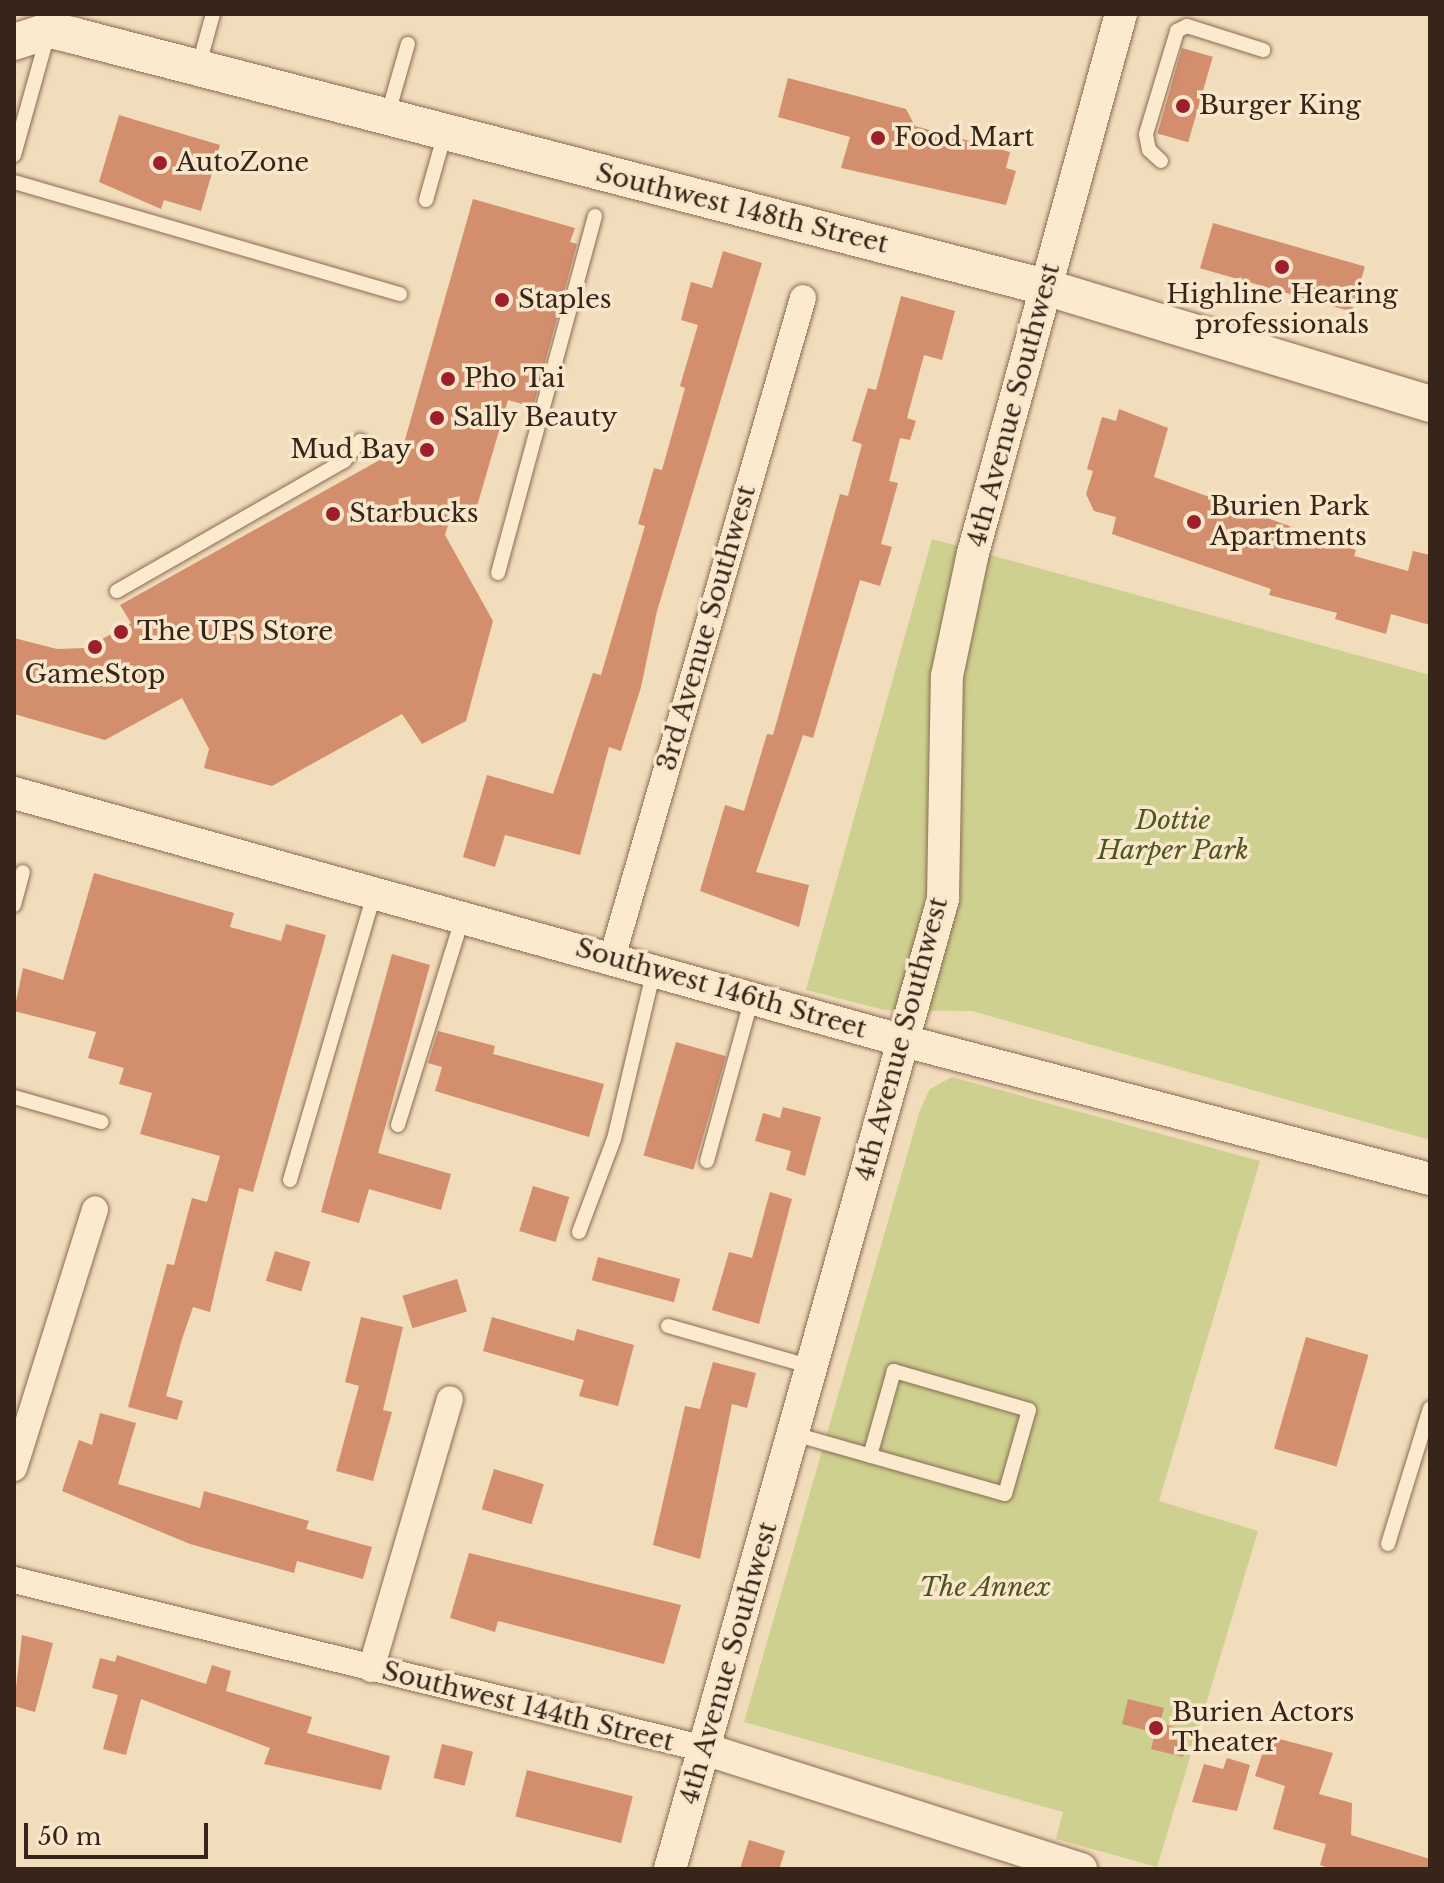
<!DOCTYPE html>
<html>
<head>
<meta charset="utf-8">
<style>
	body { margin:0 }
	#map { position:relative; width:1444px; height:1883px; overflow:hidden; background:#f1dcbb; font-family:"Libre Baskerville",serif }
	div>[style] { position:absolute }
	[style*='--x'] { left:calc(var(--x)*1px); top:calc(var(--y)*1px); width:calc(var(--w)*1px); rotate:calc(var(--a)*1deg) }
	.green>* { inset:0; background:#ced08f }
	.building>* { inset:0; background:#d38e6e; transform-origin:0 0 }
	.roads { filter:drop-shadow(0 0 2px #8a6b54) drop-shadow(0 0 2px #8a6b54) }
	.service>* { height:14px; margin:-7px; padding:0 7px; transform-origin:7px; border-radius:7px; background:#fceacf }
	.minor>* { height:26px; margin:-13px; padding:0 13px; transform-origin:13px; border-radius:13px; background:#fceacf }
	.tertiary>* { height:32px; margin:-16px; padding:0 16px; transform-origin:16px; border-radius:16px; background:#fceacf }
	.secondary>* { height:36px; margin:-18px; padding:0 18px; transform-origin:18px; border-radius:18px; background:#fceacf }
	.dots>* { width:22px; height:22px; translate:-50% -50%; box-sizing:border-box; border:4px solid #f8e7cb; border-radius:50% }
	span { translate:-50% -50%; white-space:nowrap; text-align:center; line-height:1.15; -webkit-text-stroke:7px #f8e7cb; paint-order:stroke }
	.poi-label { font-size:26px; color:#37251a }
	.left { translate:0 -50%; text-align:left }
	.right { translate:-100% -50%; text-align:right }
	.street-label { font-size:26px; color:#37251a }
	.park-label { font-size:26px; color:#4d561f; font-style:italic }
	.frame { position:absolute; inset:0; border:16px solid #37251a; pointer-events:none }
	.scale { position:absolute; left:24px; top:1823px; width:184px; height:36px; box-sizing:border-box; border:4px solid #37251a; border-top:0; padding-left:10px; font-size:24px; line-height:28px; white-space:nowrap; color:#37251a; -webkit-text-stroke:6px #f8e7cb; paint-order:stroke }
</style>
</head>
<body>
<div id="map">
	<div class="green">
		<div style="clip-path:polygon(932px 539px,1430px 675px,1430px 1140px,972px 1011px,884px 1010px,806px 990px)"></div>
		<div style="clip-path:polygon(952px 1077px,1260px 1161px,1159px 1501px,1258px 1531px,1157px 1867px,1056px 1839px,1063px 1812px,744px 1722px,920px 1110px,930px 1089px)"></div>
	</div>
	<div class="building">
		<div style="left:1182px;top:48px;width:32px;height:89px;rotate:16deg"></div>
		<div style="clip-path:polygon(788px 78px,906px 109px,915px 126px,1010px 152px,1006px 168px,1016px 171px,1006px 205px,841px 168px,850px 137px,778px 117px)"></div>
		<div style="clip-path:polygon(119px 115px,220px 145px,201px 211px,164px 200px,161px 209px,99px 182px)"></div>
		<div style="clip-path:polygon(473px 199px,575px 228px,570px 242px,577px 244px,533px 407px,508px 400px,475px 513px,453px 508px,445px 535px,493px 621px,466px 721px,422px 744px,402px 714px,272px 786px,204px 768px,209px 749px,182px 698px,105px 740px,14px 714px,14px 638px,57px 649px,86px 648px,131px 623px,120px 605px,403px 447px)"></div>
		<div style="left:1213px;top:223px;width:158px;height:47px;rotate:16deg"></div>
		<div style="clip-path:polygon(723px 251px,762px 263px,657px 611px,641px 687px,621px 751px,609px 747px,580px 855px,505px 835px,495px 867px,463px 857px,487px 775px,553px 794px,593px 673px,601px 675px,645px 526px,638px 524px,654px 468px,662px 470px,685px 388px,680px 386px,698px 325px,681px 320px,691px 282px,712px 288px)"></div>
		<div style="clip-path:polygon(901px 296px,955px 311px,942px 360px,924px 355px,907px 418px,916px 421px,910px 440px,900px 438px,889px 481px,898px 483px,881px 544px,892px 547px,880px 586px,860px 580px,813px 738px,803px 735px,756px 872px,809px 885px,799px 927px,700px 891px,725px 805px,744px 811px,767px 734px,773px 735px,840px 494px,848px 496px,862px 444px,852px 441px,868px 388px,876px 390px)"></div>
		<div style="clip-path:polygon(1119px 409px,1168px 428px,1154px 477px,1356px 550px,1354px 556px,1408px 571px,1413px 551px,1430px 555px,1430px 625px,1391px 614px,1386px 634px,1335px 619px,1337px 613px,1269px 595px,1271px 589px,1112px 534px,1116px 517px,1094px 511px,1086px 494px,1093px 471px,1087px 469px,1102px 417px,1116px 421px)"></div>
		<div style="clip-path:polygon(94px 873px,234px 913px,230px 927px,281px 941px,286px 924px,326px 935px,253px 1192px,239px 1188px,210px 1312px,193px 1307px,182px 1339px,166px 1396px,183px 1401px,177px 1420px,128px 1407px,167px 1264px,174px 1265px,192px 1198px,207px 1202px,220px 1156px,140px 1134px,152px 1093px,119px 1084px,124px 1068px,88px 1058px,96px 1032px,14px 1011px,23px 968px,63px 980px)"></div>
		<div style="clip-path:polygon(392px 954px,430px 965px,378px 1153px,451px 1174px,441px 1210px,369px 1189px,359px 1223px,321px 1212px)"></div>
		<div style="clip-path:polygon(438px 1031px,495px 1046px,493px 1054px,604px 1084px,589px 1137px,435px 1091px,442px 1067px,428px 1063px)"></div>
		<div style="left:676px;top:1042px;width:52px;height:118px;rotate:16deg"></div>
		<div style="clip-path:polygon(783px 1107px,821px 1117px,805px 1176px,786px 1170px,791px 1151px,755px 1141px,763px 1113px,780px 1118px)"></div>
		<div style="left:533px;top:1186px;width:38px;height:47px;rotate:17deg"></div>
		<div style="clip-path:polygon(770px 1192px,792px 1199px,759px 1324px,712px 1310px,729px 1252px,752px 1258px)"></div>
		<div style="left:275px;top:1251px;width:37px;height:31px;rotate:17deg"></div>
		<div style="left:598px;top:1257px;width:85px;height:24px;rotate:15deg"></div>
		<div style="left:457px;top:1279px;width:34px;height:57px;rotate:73deg"></div>
		<div style="clip-path:polygon(361px 1317px,403px 1327px,383px 1410px,392px 1412px,373px 1481px,336px 1471px,359px 1386px,345px 1382px)"></div>
		<div style="clip-path:polygon(492px 1317px,574px 1341px,577px 1329px,634px 1345px,618px 1406px,579px 1396px,584px 1380px,483px 1351px)"></div>
		<div style="left:1306px;top:1337px;width:65px;height:116px;rotate:16deg"></div>
		<div style="clip-path:polygon(713px 1362px,756px 1373px,747px 1408px,732px 1404px,700px 1559px,653px 1545px,685px 1406px,700px 1409px)"></div>
		<div style="clip-path:polygon(100px 1413px,136px 1423px,118px 1484px,200px 1508px,204px 1491px,309px 1521px,306px 1529px,372px 1547px,363px 1579px,297px 1561px,294px 1573px,190px 1544px,62px 1491px,79px 1440px,92px 1445px)"></div>
		<div style="left:494px;top:1469px;width:52px;height:42px;rotate:17deg"></div>
		<div style="clip-path:polygon(469px 1553px,681px 1605px,664px 1664px,498px 1621px,495px 1632px,450px 1618px)"></div>
		<div style="clip-path:polygon(22px 1635px,53px 1643px,35px 1712px,14px 1706px)"></div>
		<div style="clip-path:polygon(117px 1655px,206px 1684px,212px 1665px,231px 1671px,226px 1691px,312px 1717px,307px 1733px,390px 1756px,381px 1790px,264px 1764px,270px 1748px,141px 1699px,126px 1755px,103px 1749px,118px 1695px,92px 1688px,100px 1658px,115px 1662px)"></div>
		<div style="clip-path:polygon(1128px 1699px,1164px 1708px,1160px 1723px,1190px 1731px,1183px 1757px,1151px 1749px,1155px 1733px,1122px 1724px)"></div>
		<div style="clip-path:polygon(1268px 1736px,1333px 1753px,1319px 1794px,1352px 1803px,1351px 1835px,1430px 1859px,1430px 1869px,1332px 1869px,1320px 1865px,1326px 1844px,1273px 1829px,1285px 1786px,1255px 1776px)"></div>
		<div style="left:442px;top:1744px;width:32px;height:35px;rotate:14deg"></div>
		<div style="clip-path:polygon(1227px 1758px,1250px 1765px,1237px 1811px,1192px 1802px,1204px 1764px,1223px 1769px)"></div>
		<div style="left:527px;top:1770px;width:109px;height:48px;rotate:14deg"></div>
		<div style="clip-path:polygon(749px 1840px,785px 1851px,779px 1869px,740px 1869px)"></div>
	</div>
	<div class="roads">
		<div class="service">
			<div style="--x:198;--y:68;--w:56;--a:-74.5"></div>
			<div style="--x:387;--y:117;--w:76;--a:-74"></div>
			<div style="--x:14;--y:155;--w:126;--a:-74.3"></div>
			<div style="--x:1161;--y:161;--w:16;--a:-137"></div>
			<div style="--x:1149;--y:150;--w:16;--a:-101"></div>
			<div style="--x:1146;--y:134;--w:108;--a:-73.2"></div>
			<div style="--x:1177;--y:31;--w:11;--a:-27"></div>
			<div style="--x:1187;--y:26;--w:80;--a:17.5"></div>
			<div style="--x:14;--y:182;--w:402;--a:16.2"></div>
			<div style="--x:426;--y:200;--w:70;--a:-74.2"></div>
			<div style="--x:498;--y:573;--w:370;--a:-74.8"></div>
			<div style="--x:117;--y:591;--w:262;--a:-29.8"></div>
			<div style="--x:344;--y:461;--w:26;--a:-51"></div>
			<div style="--x:14;--y:905;--w:34;--a:-75"></div>
			<div style="--x:14;--y:1097;--w:91;--a:15.9"></div>
			<div style="--x:398;--y:1125;--w:219;--a:-72.7"></div>
			<div style="--x:707;--y:1161;--w:169;--a:-74.6"></div>
			<div style="--x:290;--y:1180;--w:301;--a:-73.6"></div>
			<div style="--x:579;--y:1232;--w:99;--a:-69.4"></div>
			<div style="--x:614;--y:1139;--w:174;--a:-76.7"></div>
			<div style="--x:668;--y:1326;--w:150;--a:15.9"></div>
			<div style="--x:794;--y:1434;--w:219;--a:15.9"></div>
			<div style="--x:1005;--y:1494;--w:87;--a:-74.1"></div>
			<div style="--x:1029;--y:1410;--w:141;--a:-163.9"></div>
			<div style="--x:894;--y:1371;--w:88;--a:105.8"></div>
			<div style="--x:1388;--y:1544;--w:142;--a:-72.8"></div>
		</div>
		<div class="minor">
			<div style="--x:612;--y:958;--w:687;--a:-73.86"></div>
			<div style="--x:14;--y:1468;--w:271;--a:-72.6"></div>
			<div style="--x:14;--y:1580;--w:711;--a:13.74"></div>
			<div style="--x:371;--y:1669;--w:281;--a:-73.7"></div>
		</div>
		<div class="tertiary">
			<div style="--x:14;--y:793;--w:924;--a:15.57"></div>
			<div style="--x:904;--y:1041;--w:544;--a:14.7"></div>
			<div style="--x:705;--y:1749;--w:395;--a:17.7"></div>
			<div style="--x:670;--y:1869;--w:1008;--a:-74.28"></div>
			<div style="--x:943;--y:899;--w:223;--a:-89"></div>
			<div style="--x:947;--y:676;--w:126;--a:-78.1"></div>
			<div style="--x:973;--y:553;--w:559;--a:-74.65"></div>
		</div>
		<div class="secondary">
			<div style="--x:14;--y:42;--w:38;--a:-18"></div>
			<div style="--x:50;--y:30;--w:26;--a:13"></div>
			<div style="--x:75;--y:36;--w:1002;--a:14.51"></div>
			<div style="--x:1045;--y:287;--w:402;--a:16.9"></div>
		</div>
	</div>
	<div class="dots">
		<div style="left:1183px;top:106px;background:#9d1f2c"></div>
		<div style="left:878px;top:138px;background:#9d1f2c"></div>
		<div style="left:160px;top:163px;background:#9d1f2c"></div>
		<div style="left:1282px;top:267px;background:#9d1f2c"></div>
		<div style="left:502px;top:300px;background:#9d1f2c"></div>
		<div style="left:448px;top:379px;background:#9d1f2c"></div>
		<div style="left:437px;top:418px;background:#9d1f2c"></div>
		<div style="left:427px;top:450px;background:#9d1f2c"></div>
		<div style="left:333px;top:514px;background:#9d1f2c"></div>
		<div style="left:1194px;top:522px;background:#9d1f2c"></div>
		<div style="left:121px;top:632px;background:#9d1f2c"></div>
		<div style="left:95px;top:647px;background:#9d1f2c"></div>
		<div style="left:1156px;top:1728px;background:#9d1f2c"></div>
	</div>
	<div class="poi-label">
		<span class="left" style="left:1199px;top:106px">Burger King</span>
		<span class="left" style="left:894px;top:138px">Food Mart</span>
		<span class="left" style="left:176px;top:163px">AutoZone</span>
		<span style="left:1282px;top:310px">Highline Hearing<br>professionals</span>
		<span class="left" style="left:518px;top:300px">Staples</span>
		<span class="left" style="left:464px;top:379px">Pho Tai</span>
		<span class="left" style="left:453px;top:418px">Sally Beauty</span>
		<span class="right" style="left:411px;top:450px">Mud Bay</span>
		<span class="left" style="left:1210px;top:522px">Burien Park<br>Apartments</span>
		<span class="left" style="left:349px;top:514px">Starbucks</span>
		<span class="left" style="left:137px;top:632px">The UPS Store</span>
		<span style="left:95px;top:675px">GameStop</span>
		<span class="left" style="left:1172px;top:1728px">Burien Actors<br>Theater</span>
	</div>
	<div class="street-label">
		<span style="left:742px;top:209px;rotate:14deg">Southwest 148th Street</span>
		<span style="left:1014px;top:405px;rotate:-75deg">4th Avenue Southwest</span>
		<span style="left:707px;top:628px;rotate:-74deg">3rd Avenue Southwest</span>
		<span style="left:721px;top:989px;rotate:16deg">Southwest 146th Street</span>
		<span style="left:902px;top:1039px;rotate:-75deg">4th Avenue Southwest</span>
		<span style="left:729px;top:1663px;rotate:-74deg">4th Avenue Southwest</span>
		<span style="left:528px;top:1707px;rotate:14deg">Southwest 144th Street</span>
	</div>
	<div class="park-label">
		<span style="left:1173px;top:836px">Dottie<br>Harper Park</span>
		<span style="left:985px;top:1588px">The Annex</span>
	</div>
	<div class="frame"></div>
	<div class="scale">50 m</div>
</div>
</body>
</html>
